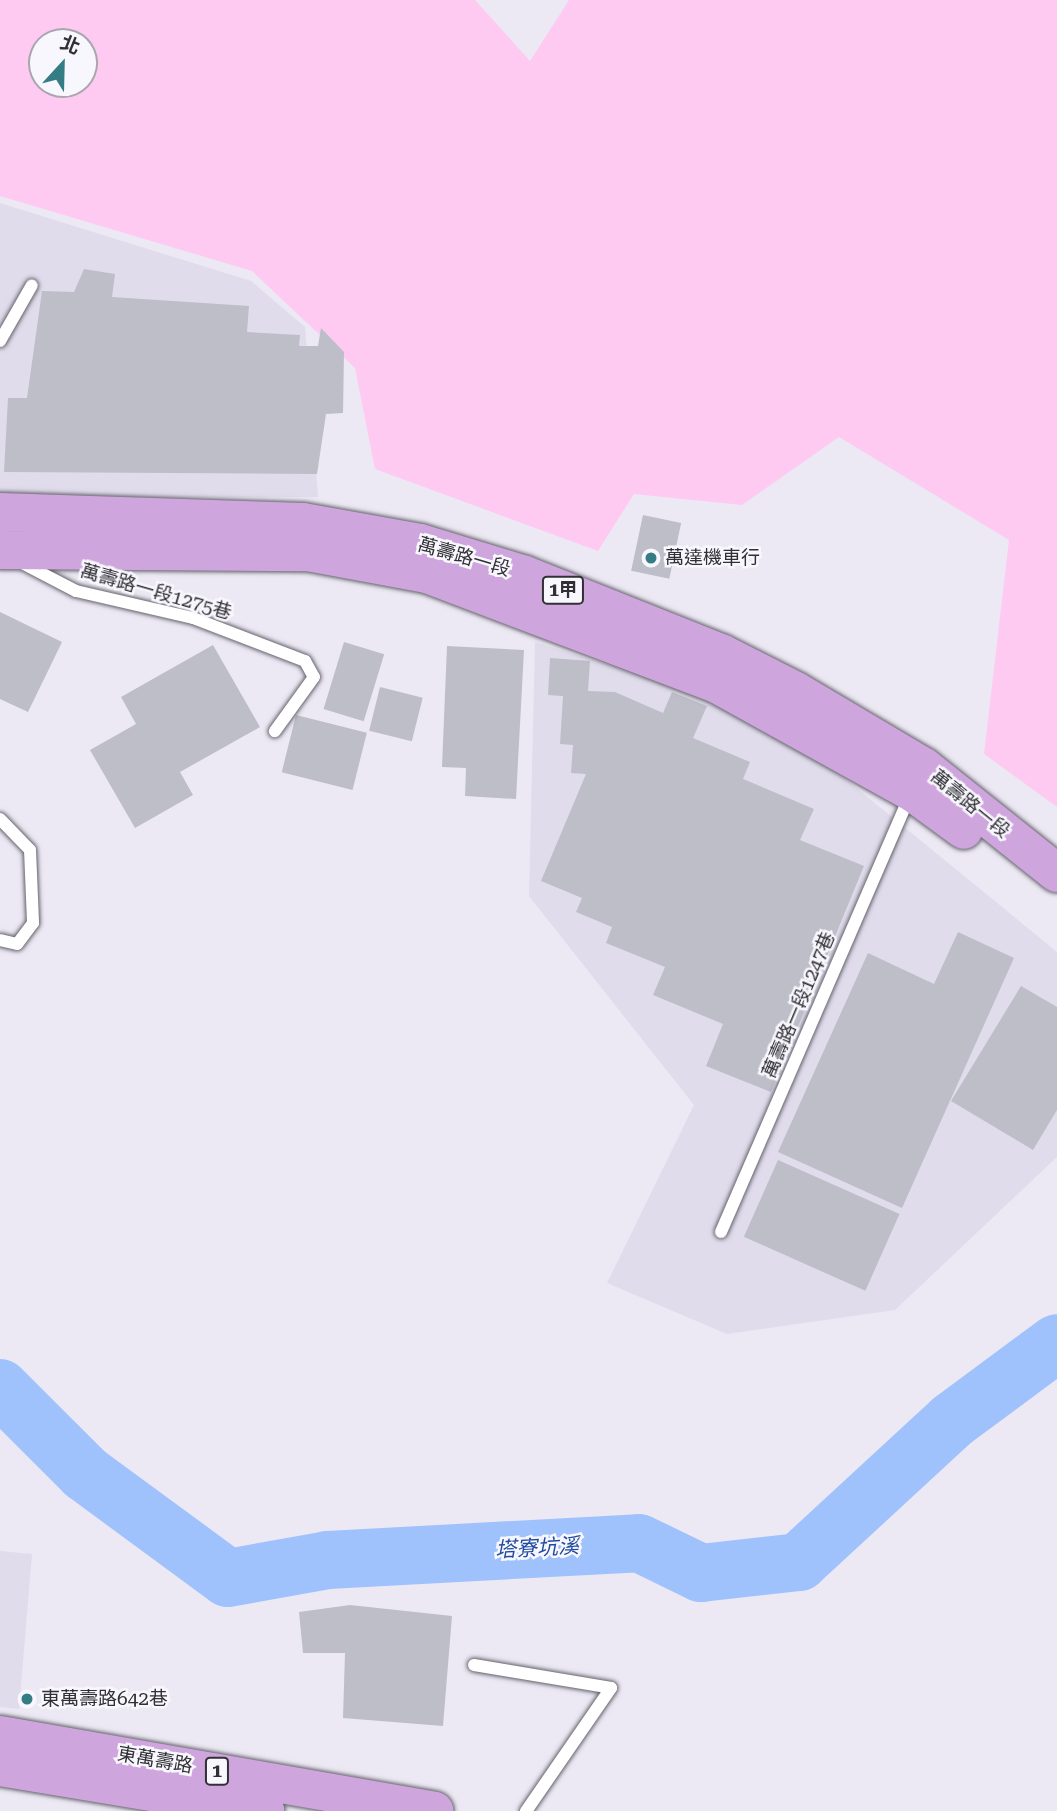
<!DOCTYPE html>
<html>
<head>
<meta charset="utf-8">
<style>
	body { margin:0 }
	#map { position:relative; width:1057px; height:1811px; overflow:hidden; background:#ece9f4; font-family:"Roboto Serif","Noto Sans TC",serif }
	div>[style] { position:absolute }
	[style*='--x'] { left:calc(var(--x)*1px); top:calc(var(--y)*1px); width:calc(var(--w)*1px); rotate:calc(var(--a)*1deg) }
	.built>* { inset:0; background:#e0dcec }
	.green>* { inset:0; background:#fecaf1 }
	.river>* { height:58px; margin:-29px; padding:0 29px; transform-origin:29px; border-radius:29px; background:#a0c2fc }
	.building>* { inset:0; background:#bdbec8; transform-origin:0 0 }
	.roads { filter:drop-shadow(0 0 2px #65636c) drop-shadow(0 0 2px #65636c) }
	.service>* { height:12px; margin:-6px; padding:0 6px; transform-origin:6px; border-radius:6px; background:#fff }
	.primary>* { height:38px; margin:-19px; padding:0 19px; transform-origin:19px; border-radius:19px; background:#cea6dd }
	.dots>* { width:19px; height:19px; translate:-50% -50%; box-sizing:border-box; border:4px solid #f9f7fe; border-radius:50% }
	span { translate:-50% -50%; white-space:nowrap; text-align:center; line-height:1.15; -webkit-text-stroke:5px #f9f7fe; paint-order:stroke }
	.shield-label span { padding:2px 5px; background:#f9f7fe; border:2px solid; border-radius:5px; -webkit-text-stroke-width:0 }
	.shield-label { font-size:18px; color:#313034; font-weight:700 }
	.street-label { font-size:19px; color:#313034 }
	.poi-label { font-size:19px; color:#313034 }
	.left { translate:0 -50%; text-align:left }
	.water-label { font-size:21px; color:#1e4b9d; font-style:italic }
	.north { position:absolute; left:28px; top:28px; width:70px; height:70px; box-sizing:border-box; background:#f9f7fe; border:2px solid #a9a7ad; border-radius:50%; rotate:22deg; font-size:19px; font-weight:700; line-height:28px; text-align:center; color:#313034 }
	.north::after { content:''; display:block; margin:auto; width:24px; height:32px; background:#357d85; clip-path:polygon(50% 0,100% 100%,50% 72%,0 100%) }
</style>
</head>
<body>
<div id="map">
	<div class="built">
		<div style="clip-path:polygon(0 203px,251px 281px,305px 327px,318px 497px,0 498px)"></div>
		<div style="clip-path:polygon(535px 642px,766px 714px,1057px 952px,1057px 1157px,895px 1310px,727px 1334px,607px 1283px,694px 1105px,529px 896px)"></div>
		<div style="clip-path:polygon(0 1551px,32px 1554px,19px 1709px,0 1707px)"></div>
	</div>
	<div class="green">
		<div style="clip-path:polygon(evenodd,0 0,475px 0,530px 61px,569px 0,1057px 0,1057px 807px,984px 754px,1009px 540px,839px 437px,742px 505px,634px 494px,598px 551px,375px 469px,355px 368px,252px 271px,0 196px,0 0,42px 42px,84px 42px,84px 84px,42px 84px,42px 42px)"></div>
	</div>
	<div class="river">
		<div style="--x:0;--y:1388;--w:120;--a:45"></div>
		<div style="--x:85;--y:1473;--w:177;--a:36.3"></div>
		<div style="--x:228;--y:1578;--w:102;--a:-10.2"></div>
		<div style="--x:328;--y:1560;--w:311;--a:-3.1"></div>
		<div style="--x:639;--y:1543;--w:69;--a:25.8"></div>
		<div style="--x:701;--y:1573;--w:99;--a:-6.4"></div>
		<div style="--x:799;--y:1562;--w:209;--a:-42.7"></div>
		<div style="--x:953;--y:1420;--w:129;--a:-36.5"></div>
	</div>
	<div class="building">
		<div style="clip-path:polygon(84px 269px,115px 274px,112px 297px,249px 306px,247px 332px,300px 335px,299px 346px,318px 346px,321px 328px,344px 352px,343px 413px,326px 414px,317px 474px,4px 472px,8px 398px,27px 398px,42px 291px,74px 292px)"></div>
		<div style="left:643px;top:515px;width:39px;height:57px;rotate:12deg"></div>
		<div style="clip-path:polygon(0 612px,62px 642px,28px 712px,0 699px)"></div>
		<div style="left:344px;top:642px;width:42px;height:70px;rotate:17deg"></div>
		<div style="clip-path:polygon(213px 645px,260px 727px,180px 772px,193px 795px,135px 828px,90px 750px,136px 724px,121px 697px)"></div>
		<div style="clip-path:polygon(447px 646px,524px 650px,516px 799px,465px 796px,466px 768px,442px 767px)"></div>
		<div style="clip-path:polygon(550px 658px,590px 661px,588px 691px,615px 692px,663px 713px,672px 692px,707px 706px,693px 738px,750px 762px,743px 779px,814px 809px,800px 840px,864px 866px,771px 1092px,706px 1066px,723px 1024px,653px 995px,665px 967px,606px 943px,612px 927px,576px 912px,582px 898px,541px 881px,586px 774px,571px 773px,573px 745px,560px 744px,563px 696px,548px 695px)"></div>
		<div style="left:380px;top:687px;width:44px;height:45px;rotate:14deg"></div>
		<div style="left:296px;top:715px;width:73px;height:59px;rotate:14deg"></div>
		<div style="clip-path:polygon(958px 932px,1014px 958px,902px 1208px,778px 1152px,868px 953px,934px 984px)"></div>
		<div style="clip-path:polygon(1021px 986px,1057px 1007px,1057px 1110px,1033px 1150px,951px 1101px)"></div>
		<div style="left:778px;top:1160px;width:133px;height:84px;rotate:24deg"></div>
		<div style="clip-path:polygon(350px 1605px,452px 1616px,443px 1726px,343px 1718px,345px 1653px,303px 1653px,299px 1612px)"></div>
	</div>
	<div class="roads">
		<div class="service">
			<div style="--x:0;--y:341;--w:64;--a:-60.3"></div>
			<div style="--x:22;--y:563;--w:61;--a:27.4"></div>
			<div style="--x:76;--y:591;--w:120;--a:13"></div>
			<div style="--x:193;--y:618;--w:120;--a:21"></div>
			<div style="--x:305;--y:661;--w:18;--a:61"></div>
			<div style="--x:314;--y:677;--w:67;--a:125.8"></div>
			<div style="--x:0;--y:819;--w:43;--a:45.9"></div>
			<div style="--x:30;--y:850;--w:73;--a:87.6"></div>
			<div style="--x:33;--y:923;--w:26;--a:127"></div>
			<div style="--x:17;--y:944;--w:17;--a:-167"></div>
			<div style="--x:721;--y:1232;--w:475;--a:-66.6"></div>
			<div style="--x:474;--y:1665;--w:139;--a:9.5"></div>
			<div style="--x:611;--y:1688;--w:150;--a:124.6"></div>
		</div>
		<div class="primary">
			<div style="--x:0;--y:512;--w:303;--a:1.9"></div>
			<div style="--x:303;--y:522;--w:119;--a:10.2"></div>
			<div style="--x:420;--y:543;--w:110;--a:16.9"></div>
			<div style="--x:525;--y:575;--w:211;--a:21.7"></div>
			<div style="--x:721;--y:653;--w:84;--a:26.9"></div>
			<div style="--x:796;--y:691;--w:149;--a:30.7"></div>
			<div style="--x:924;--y:767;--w:170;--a:38.6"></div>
			<div style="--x:0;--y:550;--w:308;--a:0.4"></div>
			<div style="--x:308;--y:552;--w:121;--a:10.5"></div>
			<div style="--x:427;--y:574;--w:310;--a:20.8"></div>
			<div style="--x:717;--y:684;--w:223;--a:29"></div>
			<div style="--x:912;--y:792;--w:64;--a:36.2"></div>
			<div style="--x:0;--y:1735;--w:441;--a:9.9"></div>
			<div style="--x:0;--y:1767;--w:269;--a:9.4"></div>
		</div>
	</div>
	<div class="dots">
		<div style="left:651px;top:558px;background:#357d85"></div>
		<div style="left:27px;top:1699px;background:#357d85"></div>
	</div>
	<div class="shield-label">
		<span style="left:563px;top:590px">1甲</span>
		<span style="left:217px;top:1771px">1</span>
	</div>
	<div class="street-label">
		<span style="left:464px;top:557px;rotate:16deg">萬壽路一段</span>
		<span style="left:156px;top:592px;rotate:16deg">萬壽路一段1275巷</span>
		<span style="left:970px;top:804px;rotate:39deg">萬壽路一段</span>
		<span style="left:799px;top:1005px;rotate:-67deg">萬壽路一段1247巷</span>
		<span style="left:155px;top:1760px;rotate:10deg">東萬壽路</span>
	</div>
	<div class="poi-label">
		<span class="left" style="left:665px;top:558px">萬達機車行</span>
		<span class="left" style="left:41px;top:1699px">東萬壽路642巷</span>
	</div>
	<div class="water-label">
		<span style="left:537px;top:1548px;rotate:-3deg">塔寮坑溪</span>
	</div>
	<div class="north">北</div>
</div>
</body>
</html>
